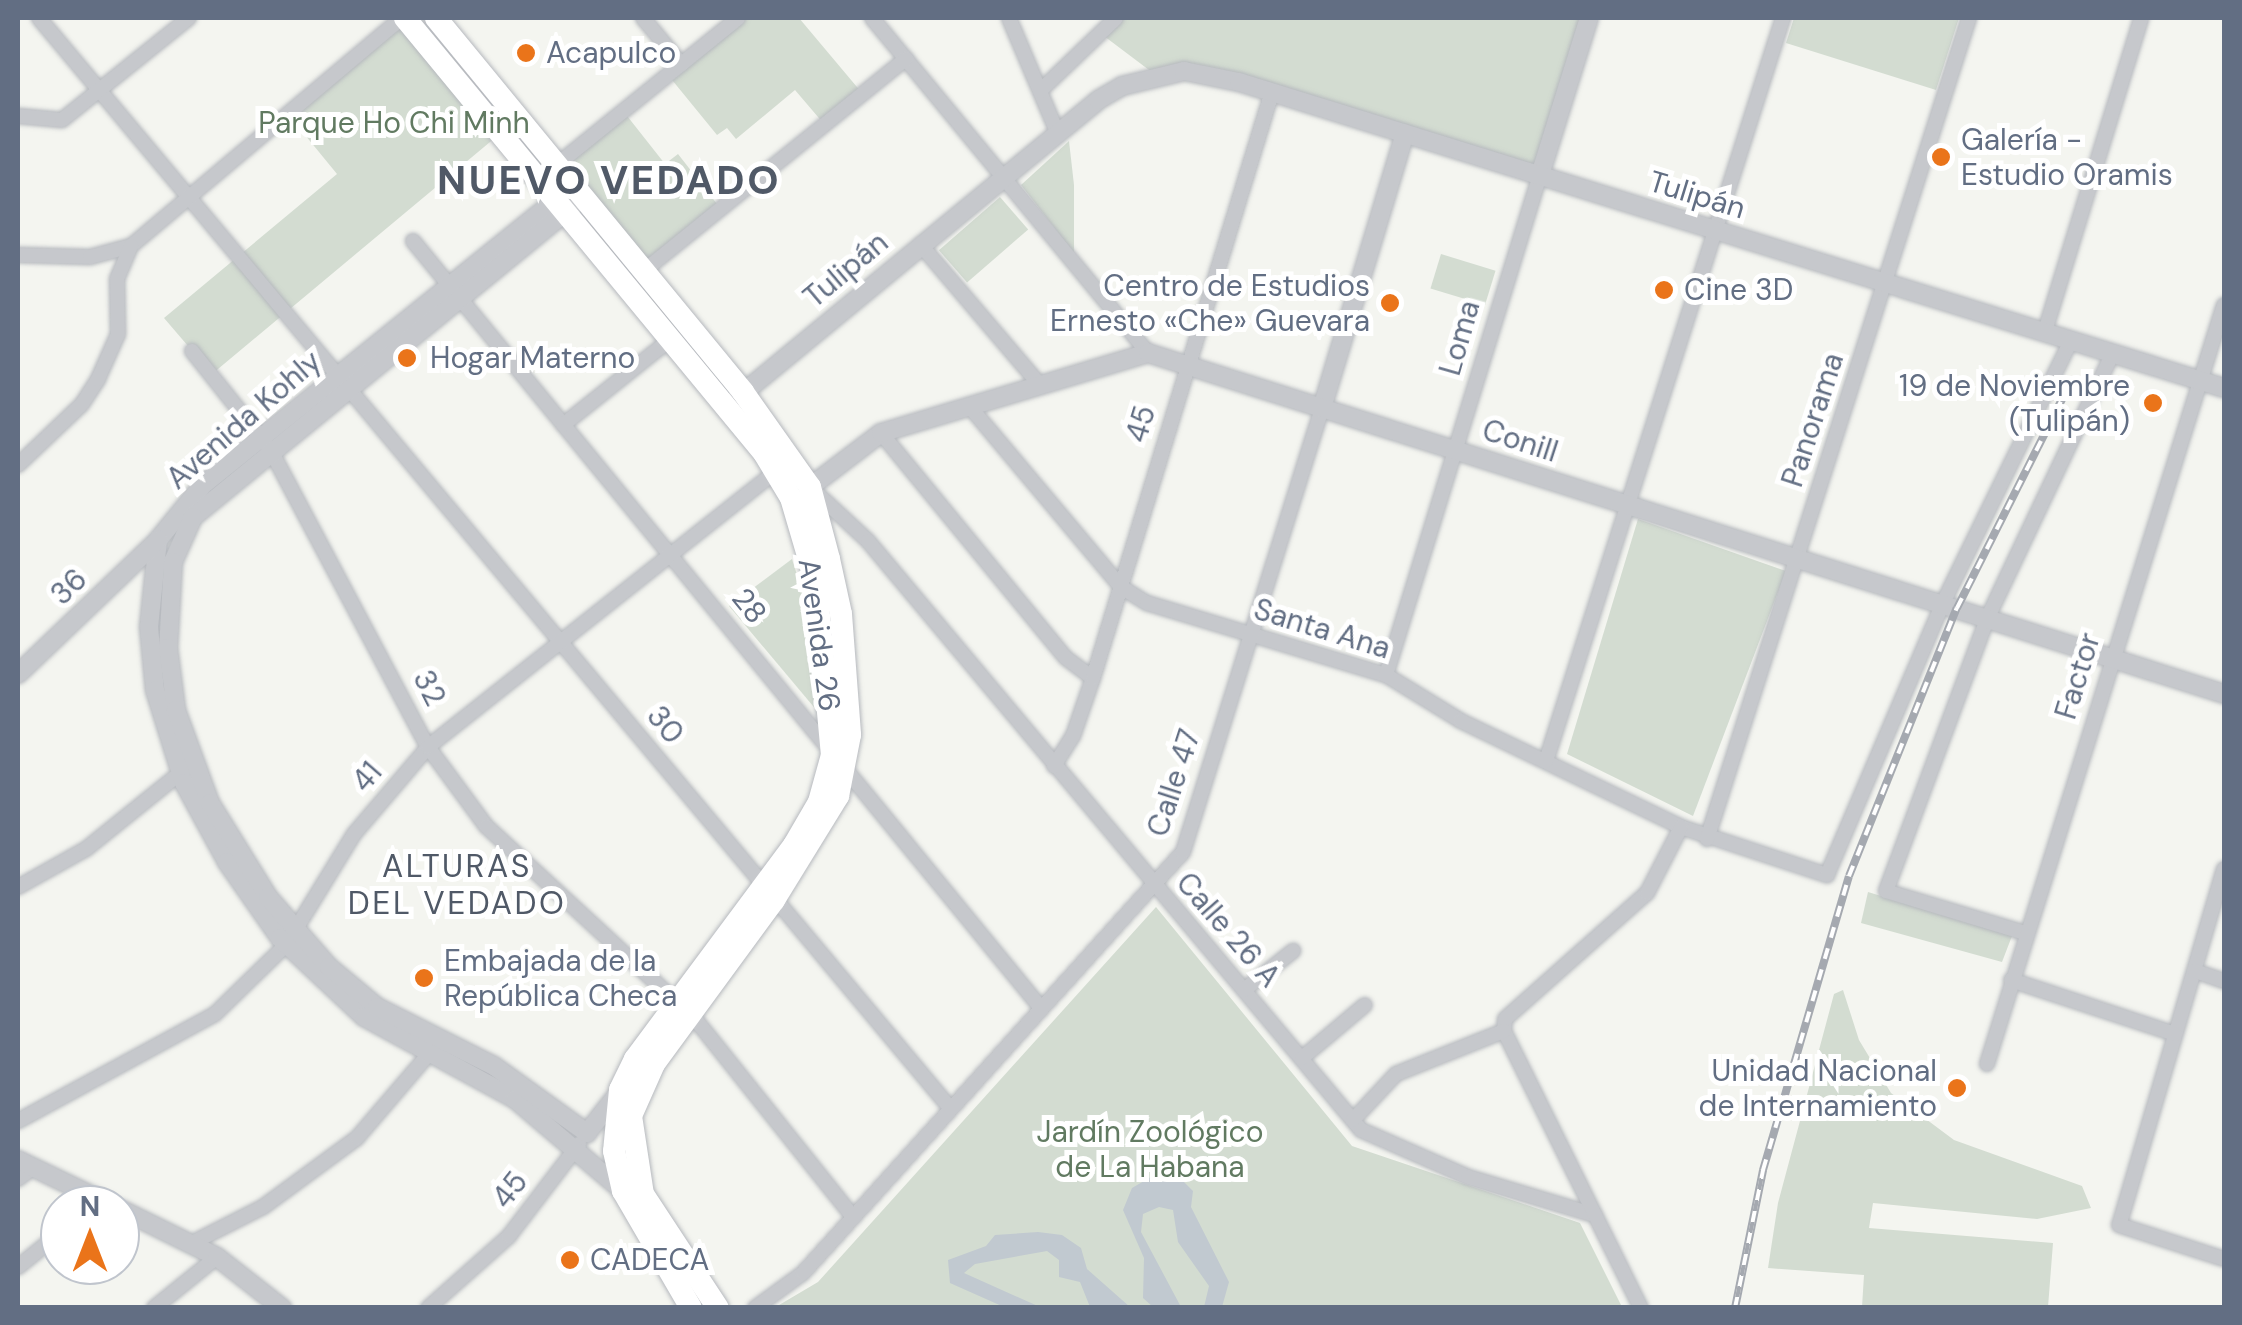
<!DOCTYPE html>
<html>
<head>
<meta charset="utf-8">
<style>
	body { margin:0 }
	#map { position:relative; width:2242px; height:1325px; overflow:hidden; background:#f4f5f0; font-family:"DM Sans",sans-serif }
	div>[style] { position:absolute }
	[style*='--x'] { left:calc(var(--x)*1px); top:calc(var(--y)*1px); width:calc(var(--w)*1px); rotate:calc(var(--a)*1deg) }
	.green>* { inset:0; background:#d3dcd1; transform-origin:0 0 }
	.water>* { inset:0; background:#c1c9d0 }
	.roads { filter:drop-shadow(0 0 2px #b6b9be) drop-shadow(0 0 2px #b6b9be) }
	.minor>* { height:14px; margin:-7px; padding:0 7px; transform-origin:7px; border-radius:7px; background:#c6c8cc }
	.tertiary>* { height:18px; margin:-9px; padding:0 9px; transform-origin:9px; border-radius:9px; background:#c6c8cc }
	.primary>* { height:22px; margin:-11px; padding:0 11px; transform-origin:11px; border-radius:11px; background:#fff }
	.rail>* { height:8px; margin-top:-4px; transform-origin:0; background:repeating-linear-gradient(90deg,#fff 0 11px,#a5a9b0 0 22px); box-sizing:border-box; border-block:2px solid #a5a9b0 }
	.dots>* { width:28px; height:28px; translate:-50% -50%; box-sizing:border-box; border:5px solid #fff; border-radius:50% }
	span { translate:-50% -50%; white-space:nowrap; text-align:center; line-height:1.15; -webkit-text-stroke:10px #fff; paint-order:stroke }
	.poi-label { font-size:30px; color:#626e83 }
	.left { translate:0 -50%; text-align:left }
	.right { translate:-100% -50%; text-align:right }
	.park-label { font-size:30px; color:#617a61 }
	.street-label { font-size:30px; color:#626e83 }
	.neighbourhood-label { font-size:32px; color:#505967; letter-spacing:2.5px }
	.district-label { font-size:40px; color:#505967; font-weight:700; letter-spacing:2.5px }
	.frame { position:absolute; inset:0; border:20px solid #626e83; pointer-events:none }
	.north { position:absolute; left:40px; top:1185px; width:100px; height:100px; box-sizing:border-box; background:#fff; border:2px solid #c0c5cd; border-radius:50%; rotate:0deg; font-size:28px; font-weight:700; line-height:40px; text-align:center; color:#626e83 }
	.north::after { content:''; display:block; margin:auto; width:35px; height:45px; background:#ea741a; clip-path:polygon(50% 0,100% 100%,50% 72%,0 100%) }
</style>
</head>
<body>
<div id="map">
	<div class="green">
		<div style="clip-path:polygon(402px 18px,502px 132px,212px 374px,164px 318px,337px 174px,287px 113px)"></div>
		<div style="clip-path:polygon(738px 18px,799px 18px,862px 93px,824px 124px,795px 90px,736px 139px,727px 128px,717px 135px,668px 75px)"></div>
		<div style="clip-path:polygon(1116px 18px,1589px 18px,1540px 175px,1240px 82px,1157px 76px,1100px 33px)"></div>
		<div style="clip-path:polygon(1794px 18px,1959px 18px,1936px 90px,1786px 43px)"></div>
		<div style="clip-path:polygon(624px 112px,665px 164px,678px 154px,721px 209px,645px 270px,560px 163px)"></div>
		<div style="clip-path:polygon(1069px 141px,1074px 185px,1074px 253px,1021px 185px)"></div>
		<div style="left:1000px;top:197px;width:43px;height:81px;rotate:49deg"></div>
		<div style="left:1441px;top:254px;width:57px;height:36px;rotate:17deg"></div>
		<div style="clip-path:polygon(1638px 519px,1786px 571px,1693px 816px,1567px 754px)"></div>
		<div style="clip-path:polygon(792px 559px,804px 597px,818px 712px,729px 606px)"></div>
		<div style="clip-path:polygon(1868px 892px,2012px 936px,2002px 962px,1861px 923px)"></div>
		<div style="clip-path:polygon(1156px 907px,1352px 1146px,1580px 1223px,1622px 1307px,774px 1308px,818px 1282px)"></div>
		<div style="clip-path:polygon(1843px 990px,1859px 1040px,1891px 1093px,1954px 1140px,2082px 1186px,2091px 1208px,2037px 1219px,1873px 1203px,1869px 1228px,2053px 1243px,2048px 1307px,1862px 1307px,1864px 1275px,1768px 1268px,1778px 1203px,1834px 994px)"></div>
	</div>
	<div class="water">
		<div style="clip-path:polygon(1156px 1174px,1182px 1180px,1193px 1191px,1191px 1207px,1229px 1282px,1222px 1307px,1204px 1307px,1209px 1286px,1178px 1242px,1173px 1210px,1159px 1207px,1143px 1214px,1141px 1232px,1181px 1307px,1153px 1307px,1143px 1298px,1144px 1258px,1123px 1210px,1132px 1188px)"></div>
		<div style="clip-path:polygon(1038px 1232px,1062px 1235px,1081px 1248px,1087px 1269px,1130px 1307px,1090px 1307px,1080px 1282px,1059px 1277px,1059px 1260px,1047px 1251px,975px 1264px,964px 1273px,1040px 1307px,1004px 1307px,950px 1283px,948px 1260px,986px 1246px,995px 1235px)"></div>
	</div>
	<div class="roads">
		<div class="minor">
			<div style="--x:39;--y:18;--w:1421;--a:50.11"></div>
			<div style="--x:643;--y:18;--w:60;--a:50.4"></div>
			<div style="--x:872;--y:18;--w:434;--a:50.5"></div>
			<div style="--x:1009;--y:18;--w:126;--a:67.1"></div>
			<div style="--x:1040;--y:91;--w:105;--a:-43.8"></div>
			<div style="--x:18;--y:116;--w:44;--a:5.2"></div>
			<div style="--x:62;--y:120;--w:163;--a:-38.8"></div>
			<div style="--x:553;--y:168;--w:238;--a:-39"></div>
			<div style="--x:413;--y:241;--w:991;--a:50.69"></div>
			<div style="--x:920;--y:244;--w:185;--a:49.6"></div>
			<div style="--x:18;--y:255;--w:72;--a:1.6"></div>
			<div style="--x:90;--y:257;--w:42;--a:-15"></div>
			<div style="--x:131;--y:246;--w:354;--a:-40.1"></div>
			<div style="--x:645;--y:270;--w:336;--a:-39"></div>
			<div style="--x:2045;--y:331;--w:327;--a:-72.9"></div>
			<div style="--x:192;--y:351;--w:125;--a:51.5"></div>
			<div style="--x:270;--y:449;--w:337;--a:62.1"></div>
			<div style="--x:428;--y:747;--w:98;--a:53.7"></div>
			<div style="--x:486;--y:826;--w:260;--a:42.7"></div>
			<div style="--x:970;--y:407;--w:235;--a:50"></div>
			<div style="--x:1121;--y:587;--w:31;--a:32"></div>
			<div style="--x:1147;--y:603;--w:250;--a:16.8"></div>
			<div style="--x:1386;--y:675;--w:88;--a:31.5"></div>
			<div style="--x:1461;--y:721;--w:244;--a:25.7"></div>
			<div style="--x:1681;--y:827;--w:154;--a:18.2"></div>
			<div style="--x:1827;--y:875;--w:296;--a:-66.9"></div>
			<div style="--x:1943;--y:603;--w:292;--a:-64"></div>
			<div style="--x:563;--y:425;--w:139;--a:-38.6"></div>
			<div style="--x:881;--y:433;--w:291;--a:50.6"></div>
			<div style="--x:1066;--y:658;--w:34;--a:37"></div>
			<div style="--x:18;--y:465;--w:88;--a:-43.6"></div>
			<div style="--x:82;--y:404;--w:30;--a:-57"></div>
			<div style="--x:98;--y:379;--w:49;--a:-66"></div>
			<div style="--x:118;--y:334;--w:55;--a:-91"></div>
			<div style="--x:117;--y:279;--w:36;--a:-67"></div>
			<div style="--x:812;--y:489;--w:76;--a:42.9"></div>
			<div style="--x:868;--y:541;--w:768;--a:50.07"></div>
			<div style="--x:1361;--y:1130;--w:117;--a:23.7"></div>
			<div style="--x:1468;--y:1177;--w:133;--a:16.7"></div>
			<div style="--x:1386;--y:675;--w:523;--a:-72.88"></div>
			<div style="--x:1546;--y:761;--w:780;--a:-72.31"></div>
			<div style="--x:1054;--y:766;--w:36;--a:-58"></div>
			<div style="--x:1073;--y:736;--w:61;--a:-71"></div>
			<div style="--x:1093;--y:678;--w:613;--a:-73.01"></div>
			<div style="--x:1707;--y:839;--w:862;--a:-72.3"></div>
			<div style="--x:2224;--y:869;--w:371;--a:106.4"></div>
			<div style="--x:2119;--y:1225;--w:110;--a:17.9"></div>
			<div style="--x:18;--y:887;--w:78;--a:-29.2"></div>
			<div style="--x:86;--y:849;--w:127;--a:-38.9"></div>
			<div style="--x:2025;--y:933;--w:145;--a:-163.2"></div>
			<div style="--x:1886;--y:891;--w:292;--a:-69.6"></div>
			<div style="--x:1988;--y:617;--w:292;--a:-64.7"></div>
			<div style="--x:2195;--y:971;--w:31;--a:19"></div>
			<div style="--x:2011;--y:980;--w:173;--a:18.2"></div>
			<div style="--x:1244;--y:990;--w:63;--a:-38.5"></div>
			<div style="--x:692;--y:1015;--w:255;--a:51.4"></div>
			<div style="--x:1504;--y:1031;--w:309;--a:63.7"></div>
			<div style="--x:1504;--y:1031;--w:12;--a:-85"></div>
			<div style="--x:1505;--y:1019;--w:190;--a:-41.6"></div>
			<div style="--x:1647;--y:893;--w:74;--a:-62.7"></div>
			<div style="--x:1302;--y:1058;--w:82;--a:-40.1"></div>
			<div style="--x:1987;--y:1064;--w:795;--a:-72.66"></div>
			<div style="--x:1353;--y:1120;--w:63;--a:-46.9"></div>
			<div style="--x:1396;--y:1074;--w:116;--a:-21.7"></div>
			<div style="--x:18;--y:1121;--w:224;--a:-28.5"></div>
			<div style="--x:215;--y:1014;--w:99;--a:-44.2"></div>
			<div style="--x:286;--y:945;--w:130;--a:-58.5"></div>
			<div style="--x:354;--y:834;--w:114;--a:-49.6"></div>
			<div style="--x:428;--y:747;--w:444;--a:-38.4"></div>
			<div style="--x:18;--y:1179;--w:20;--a:-37"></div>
			<div style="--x:192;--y:1243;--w:80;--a:-26.9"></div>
			<div style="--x:263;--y:1207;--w:117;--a:-36.3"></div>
			<div style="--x:357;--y:1138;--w:118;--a:-49.5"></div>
			<div style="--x:18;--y:1267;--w:54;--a:-39"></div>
			<div style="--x:154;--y:1308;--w:81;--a:-39"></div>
			<div style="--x:428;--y:1308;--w:108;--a:-41.6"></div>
			<div style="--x:509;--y:1236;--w:116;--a:-52.7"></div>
			<div style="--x:755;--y:1308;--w:59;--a:-36.1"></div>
			<div style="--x:803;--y:1273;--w:567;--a:-47.93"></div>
			<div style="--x:1183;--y:852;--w:465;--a:-72.6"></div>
		</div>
		<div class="tertiary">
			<div style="--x:1540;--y:175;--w:164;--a:-72.7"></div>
			<div style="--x:566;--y:192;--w:468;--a:141.1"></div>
			<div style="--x:202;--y:486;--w:70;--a:129.2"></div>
			<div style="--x:158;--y:540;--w:87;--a:95.9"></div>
			<div style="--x:149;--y:627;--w:63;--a:84.6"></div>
			<div style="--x:155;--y:690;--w:97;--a:72.7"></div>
			<div style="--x:184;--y:783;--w:90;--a:61.4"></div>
			<div style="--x:227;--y:862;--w:93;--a:55.1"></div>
			<div style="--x:280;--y:938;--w:115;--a:43.2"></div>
			<div style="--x:364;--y:1017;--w:172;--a:28.5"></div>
			<div style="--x:515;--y:1099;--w:142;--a:40.4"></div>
			<div style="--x:573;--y:206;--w:491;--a:140.7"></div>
			<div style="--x:193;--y:517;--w:49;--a:114"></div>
			<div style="--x:173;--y:562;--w:86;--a:93.3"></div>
			<div style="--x:168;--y:648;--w:63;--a:82.6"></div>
			<div style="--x:176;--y:710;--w:99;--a:69.9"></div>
			<div style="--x:210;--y:803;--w:110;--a:58.3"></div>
			<div style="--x:268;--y:897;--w:93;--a:48.9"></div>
			<div style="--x:329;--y:967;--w:62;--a:39.8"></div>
			<div style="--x:377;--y:1007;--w:131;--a:26.8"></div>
			<div style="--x:494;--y:1066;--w:115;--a:35.8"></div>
			<div style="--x:587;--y:1133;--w:53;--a:-51.8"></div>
			<div style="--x:737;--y:398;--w:468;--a:-39.5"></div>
			<div style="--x:1098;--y:100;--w:28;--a:-30"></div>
			<div style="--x:1122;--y:86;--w:64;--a:-13.6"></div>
			<div style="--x:1184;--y:71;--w:56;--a:11.3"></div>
			<div style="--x:1239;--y:82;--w:1031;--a:17.26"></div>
			<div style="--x:1322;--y:408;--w:287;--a:-73.2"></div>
			<div style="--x:810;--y:487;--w:89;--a:-37.3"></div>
			<div style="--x:881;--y:433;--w:279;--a:-16.7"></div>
			<div style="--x:1148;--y:353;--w:1129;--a:17.58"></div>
			<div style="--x:18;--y:674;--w:194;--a:-43.7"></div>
			<div style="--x:18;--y:1160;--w:103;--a:25.8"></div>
			<div style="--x:120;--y:1209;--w:108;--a:26.3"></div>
			<div style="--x:217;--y:1257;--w:83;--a:38.1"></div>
		</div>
		<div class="primary">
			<div style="--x:405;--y:18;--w:564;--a:50.47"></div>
			<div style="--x:764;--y:453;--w:52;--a:59"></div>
			<div style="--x:791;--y:498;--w:89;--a:73.6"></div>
			<div style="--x:816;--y:583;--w:173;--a:84.7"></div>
			<div style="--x:832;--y:755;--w:49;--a:105.5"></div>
			<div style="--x:819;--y:802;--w:50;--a:120.2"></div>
			<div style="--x:794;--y:845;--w:267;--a:126.6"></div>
			<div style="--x:635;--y:1059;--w:34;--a:116"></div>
			<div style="--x:620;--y:1090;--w:61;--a:95.6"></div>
			<div style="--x:614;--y:1151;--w:41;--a:77.3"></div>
			<div style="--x:623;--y:1191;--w:135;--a:59.8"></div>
			<div style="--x:436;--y:18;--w:484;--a:50.6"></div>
			<div style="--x:743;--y:392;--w:116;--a:54.8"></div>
			<div style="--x:810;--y:487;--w:74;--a:75.2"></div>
			<div style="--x:829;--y:559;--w:56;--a:77.7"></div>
			<div style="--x:841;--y:614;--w:121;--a:85.7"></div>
			<div style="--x:850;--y:735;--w:62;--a:101.1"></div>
			<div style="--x:838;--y:796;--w:122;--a:121.6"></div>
			<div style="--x:774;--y:900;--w:203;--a:126.2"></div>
			<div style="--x:654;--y:1064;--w:57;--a:113.9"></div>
			<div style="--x:631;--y:1116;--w:79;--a:81.3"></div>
			<div style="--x:643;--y:1194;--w:136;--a:56.7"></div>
		</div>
	</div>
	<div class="rail">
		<div style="--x:1735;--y:1308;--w:141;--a:-78.5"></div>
		<div style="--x:1763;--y:1170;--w:306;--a:-73.7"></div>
		<div style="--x:1849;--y:876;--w:289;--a:-68.1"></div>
		<div style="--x:1957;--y:608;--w:238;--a:-63.3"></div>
	</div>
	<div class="dots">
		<div style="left:526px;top:53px;background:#ea741a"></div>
		<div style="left:1941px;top:157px;background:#ea741a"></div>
		<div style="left:1664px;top:290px;background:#ea741a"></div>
		<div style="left:1390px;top:303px;background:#ea741a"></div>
		<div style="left:407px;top:358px;background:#ea741a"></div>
		<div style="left:2153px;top:403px;background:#ea741a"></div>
		<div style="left:424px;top:978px;background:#ea741a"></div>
		<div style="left:1957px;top:1088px;background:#ea741a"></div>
		<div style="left:570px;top:1260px;background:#ea741a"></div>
	</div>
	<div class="poi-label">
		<span class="left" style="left:546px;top:53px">Acapulco</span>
		<span class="left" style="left:1961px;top:157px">Galería -<br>Estudio Oramis</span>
		<span class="right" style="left:1370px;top:303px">Centro de Estudios<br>Ernesto «Che» Guevara</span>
		<span class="left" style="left:1684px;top:290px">Cine 3D</span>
		<span class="left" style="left:430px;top:358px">Hogar Materno</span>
		<span class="right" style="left:2130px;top:403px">19 de Noviembre<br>(Tulipán)</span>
		<span class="left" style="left:444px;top:978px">Embajada de la<br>República Checa</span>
		<span class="right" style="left:1937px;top:1088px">Unidad Nacional<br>de Internamiento</span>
		<span class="left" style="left:590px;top:1260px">CADECA</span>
	</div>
	<div class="park-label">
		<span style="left:394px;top:123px">Parque Ho Chi Minh</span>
		<span style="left:1150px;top:1149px">Jardín Zoológico<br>de La Habana</span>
	</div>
	<div class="street-label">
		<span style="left:1697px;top:195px;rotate:17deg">Tulipán</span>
		<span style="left:846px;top:270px;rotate:-40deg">Tulipán</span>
		<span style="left:1460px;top:338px;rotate:-74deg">Loma</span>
		<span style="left:244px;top:420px;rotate:-41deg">Avenida Kohly</span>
		<span style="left:1813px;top:420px;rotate:-72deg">Panorama</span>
		<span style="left:1141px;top:424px;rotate:-73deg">45</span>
		<span style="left:1520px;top:441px;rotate:18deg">Conill</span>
		<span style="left:69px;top:587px;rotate:-44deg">36</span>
		<span style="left:749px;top:606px;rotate:51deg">28</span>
		<span style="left:1322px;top:629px;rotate:17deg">Santa Ana</span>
		<span style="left:819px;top:635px;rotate:82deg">Avenida 26</span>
		<span style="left:2078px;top:676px;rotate:-73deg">Factor</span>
		<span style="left:429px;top:688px;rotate:63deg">32</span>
		<span style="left:665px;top:725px;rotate:51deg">30</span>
		<span style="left:367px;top:777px;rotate:-49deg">41</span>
		<span style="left:1174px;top:783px;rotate:-72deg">Calle 47</span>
		<span style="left:1228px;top:930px;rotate:49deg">Calle 26 A</span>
		<span style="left:510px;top:1190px;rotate:-52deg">45</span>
	</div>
	<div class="neighbourhood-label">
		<span style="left:457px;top:885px">ALTURAS<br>DEL VEDADO</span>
	</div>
	<div class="district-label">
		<span style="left:609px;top:180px">NUEVO VEDADO</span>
	</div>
	<div class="frame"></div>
	<div class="north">N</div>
</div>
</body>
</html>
